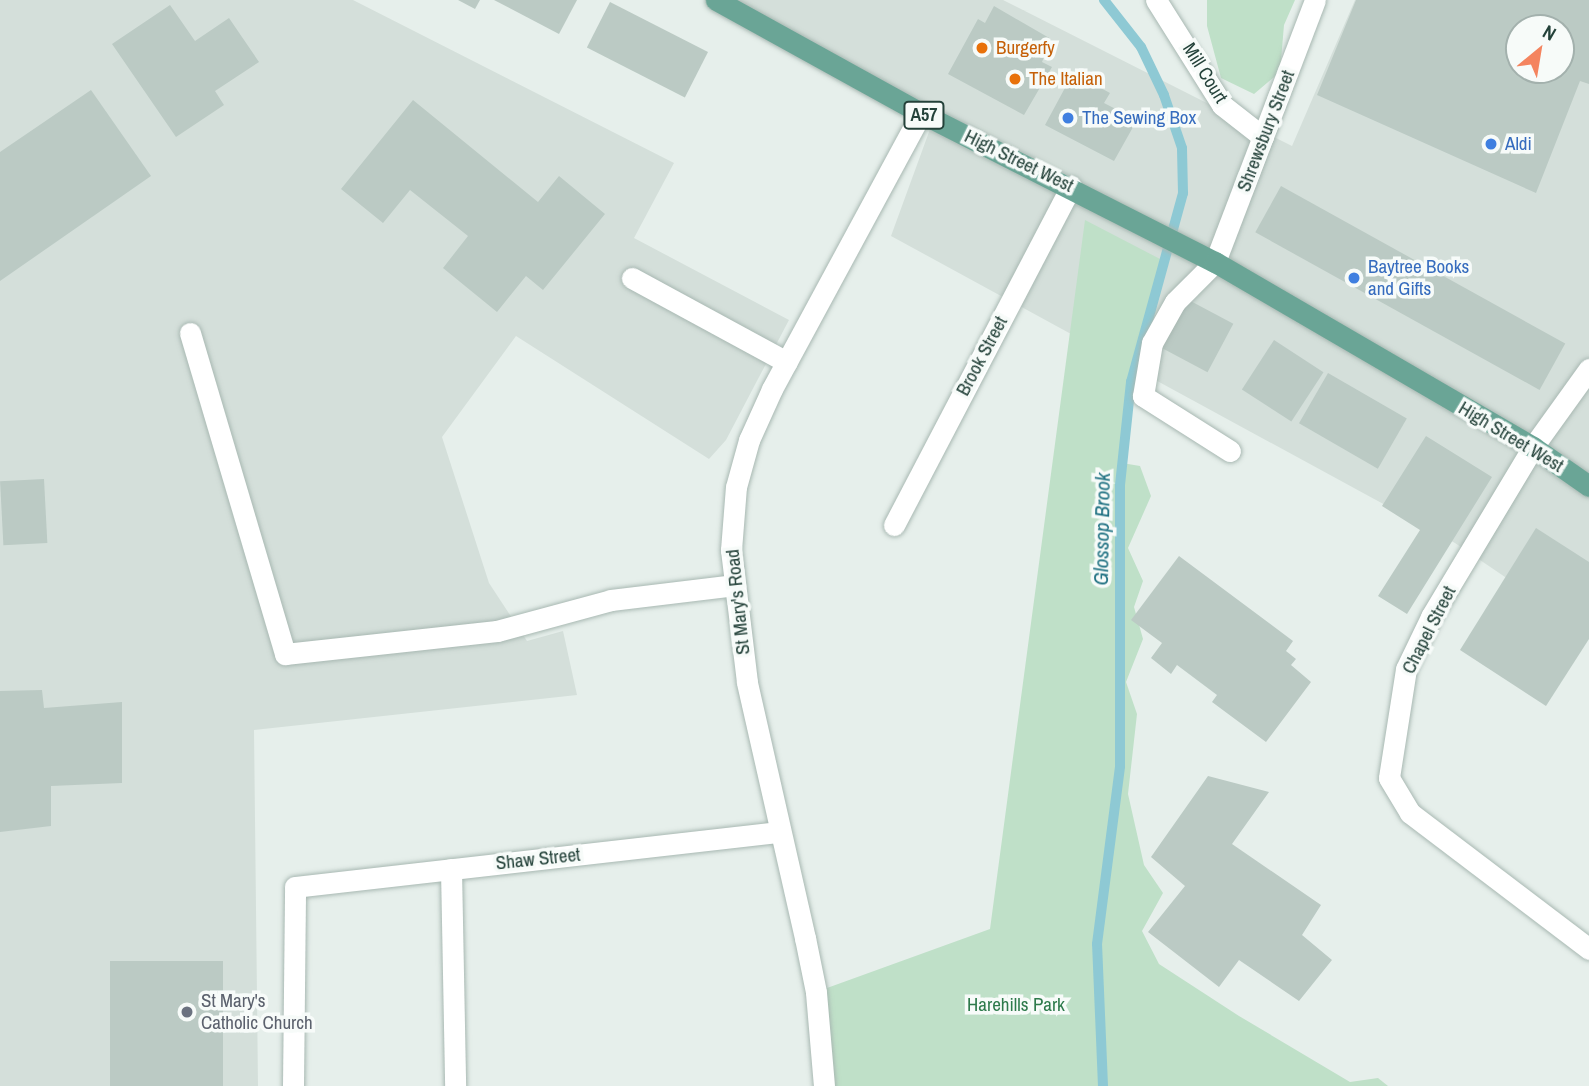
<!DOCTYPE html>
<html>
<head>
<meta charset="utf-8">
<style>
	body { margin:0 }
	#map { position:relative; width:1589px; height:1086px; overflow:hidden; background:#e6efeb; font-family:"Archivo Narrow",sans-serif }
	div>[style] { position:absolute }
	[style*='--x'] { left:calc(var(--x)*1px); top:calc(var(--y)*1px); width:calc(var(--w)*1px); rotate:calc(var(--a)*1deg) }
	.built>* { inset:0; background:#d4dfda }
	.green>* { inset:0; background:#bfe0c8 }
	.stream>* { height:10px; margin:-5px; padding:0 5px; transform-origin:5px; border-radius:5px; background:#8ec9d4 }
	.building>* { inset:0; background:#bbcac4; transform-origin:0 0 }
	.roads { filter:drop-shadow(0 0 2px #a8b8b2) drop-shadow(0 0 2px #a8b8b2) }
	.minor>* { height:21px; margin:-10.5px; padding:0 10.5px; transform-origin:10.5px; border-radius:10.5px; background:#fff }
	.major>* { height:21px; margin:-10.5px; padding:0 10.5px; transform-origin:10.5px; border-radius:10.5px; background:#6aa596 }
	.dots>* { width:19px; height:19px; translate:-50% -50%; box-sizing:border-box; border:4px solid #f7fbf9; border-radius:50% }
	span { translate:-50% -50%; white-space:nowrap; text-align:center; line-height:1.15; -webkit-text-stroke:7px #f7fbf9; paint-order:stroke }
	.shield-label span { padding:2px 5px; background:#f7fbf9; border:2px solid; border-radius:5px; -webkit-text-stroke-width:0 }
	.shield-label { font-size:18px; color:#24423a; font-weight:700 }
	.food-label { font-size:19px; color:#c56008 }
	.left { translate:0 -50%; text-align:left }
	.street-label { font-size:19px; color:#24423a }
	.shop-label { font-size:19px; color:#366cbe }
	.worship-label { font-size:19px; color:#5b616d }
	.park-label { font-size:19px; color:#2d7a4b }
	.water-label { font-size:21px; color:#1c6f80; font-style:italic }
	.north { position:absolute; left:1505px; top:14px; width:70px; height:70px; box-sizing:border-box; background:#f7fbf9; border:2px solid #a3b1ad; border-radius:50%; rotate:30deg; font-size:19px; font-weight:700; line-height:28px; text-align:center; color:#24423a }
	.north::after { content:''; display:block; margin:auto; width:24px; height:32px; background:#f4845f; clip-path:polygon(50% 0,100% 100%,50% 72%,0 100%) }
</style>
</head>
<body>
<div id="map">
	<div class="built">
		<div style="clip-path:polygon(0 0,353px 0,674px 163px,634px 238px,789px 320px,726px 440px,709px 459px,516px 336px,442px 437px,489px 583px,527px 641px,563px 631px,577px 695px,254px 730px,258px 1086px,0 1086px)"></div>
		<div style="clip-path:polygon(evenodd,734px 0,1003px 0,1292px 146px,1355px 0,1589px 0,1589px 634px,1455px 543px,891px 236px,937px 110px,734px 0,1519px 28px,1561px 28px,1561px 70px,1519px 70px,1519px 28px)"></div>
	</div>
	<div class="green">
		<div style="clip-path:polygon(1207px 0,1295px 0,1284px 25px,1280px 72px,1254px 94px,1221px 78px,1207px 26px)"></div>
		<div style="clip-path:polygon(1085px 220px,1162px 260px,1131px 382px,1122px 463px,1140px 466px,1151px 496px,1128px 548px,1143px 581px,1134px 607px,1143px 639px,1126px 682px,1137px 714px,1128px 794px,1144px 865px,1163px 893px,1142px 931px,1159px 964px,1239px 1016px,1350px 1082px,1378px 1078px,1388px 1086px,824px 1086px,816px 992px,990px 929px)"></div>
	</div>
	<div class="stream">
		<div style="--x:1103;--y:1086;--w:142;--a:-92.4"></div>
		<div style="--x:1097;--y:944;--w:179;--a:-82.6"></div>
		<div style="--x:1120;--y:766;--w:281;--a:-90"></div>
		<div style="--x:1120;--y:485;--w:104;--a:-83.9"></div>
		<div style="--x:1131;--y:382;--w:196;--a:-74.6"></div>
		<div style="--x:1183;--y:193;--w:45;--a:-91.3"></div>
		<div style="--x:1182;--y:148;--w:56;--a:-108.8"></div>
		<div style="--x:1164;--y:95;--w:53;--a:-115.6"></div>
		<div style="--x:1141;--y:47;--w:60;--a:-128.2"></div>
	</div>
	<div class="building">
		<div style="clip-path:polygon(458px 0,480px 0,475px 9px)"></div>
		<div style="clip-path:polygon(494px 0,577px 0,559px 34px)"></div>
		<div style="clip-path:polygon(evenodd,1356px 0,1589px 0,1589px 84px,1580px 81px,1536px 193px,1317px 95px,1356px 0,1519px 28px,1561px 28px,1561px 70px,1519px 70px,1519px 28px)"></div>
		<div style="left:610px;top:2px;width:110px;height:51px;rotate:27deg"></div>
		<div style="clip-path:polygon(170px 5px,195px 41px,229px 18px,259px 62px,215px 91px,224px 105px,176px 137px,112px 44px)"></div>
		<div style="clip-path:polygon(994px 6px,1051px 39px,1042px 62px,1052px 67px,1024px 115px,948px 74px,978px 19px,985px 23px)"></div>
		<div style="clip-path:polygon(1073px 73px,1110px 93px,1104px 103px,1137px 120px,1114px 161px,1045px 125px)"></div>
		<div style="clip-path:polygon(91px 90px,151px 176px,0 281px,0 152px)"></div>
		<div style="clip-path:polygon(413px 100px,538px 202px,559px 176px,605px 214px,543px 290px,526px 276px,497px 312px,443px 268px,468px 236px,410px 190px,383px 223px,341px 189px)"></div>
		<div style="left:1281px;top:186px;width:325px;height:53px;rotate:29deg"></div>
		<div style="left:1183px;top:297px;width:57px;height:55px;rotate:28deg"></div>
		<div style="left:1274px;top:340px;width:59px;height:59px;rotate:33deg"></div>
		<div style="left:1328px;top:373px;width:91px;height:58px;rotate:30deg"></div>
		<div style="clip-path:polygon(1426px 436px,1492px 477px,1407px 614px,1378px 596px,1420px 530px,1382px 506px)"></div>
		<div style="left:44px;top:479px;width:64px;height:44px;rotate:87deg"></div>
		<div style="clip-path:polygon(1536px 528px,1589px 562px,1589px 639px,1546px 706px,1460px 650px)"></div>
		<div style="clip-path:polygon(1179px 556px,1293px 641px,1286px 651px,1296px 659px,1291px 665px,1311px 682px,1266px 742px,1212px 702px,1217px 695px,1177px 665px,1171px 674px,1151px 658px,1162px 643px,1131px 620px)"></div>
		<div style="clip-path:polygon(42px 690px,44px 708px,122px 702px,122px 783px,51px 786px,51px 826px,0 832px,0 691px)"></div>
		<div style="clip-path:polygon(1208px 776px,1269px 792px,1232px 844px,1321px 905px,1302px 935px,1332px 960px,1299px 1001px,1239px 960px,1219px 987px,1148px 932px,1185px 886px,1151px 857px)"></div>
		<div style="left:110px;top:961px;width:113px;height:125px"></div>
	</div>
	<div class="roads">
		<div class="minor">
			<div style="--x:1156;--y:0;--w:124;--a:57.8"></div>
			<div style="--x:1222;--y:105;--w:52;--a:38"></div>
			<div style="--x:632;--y:278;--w:176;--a:28.5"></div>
			<div style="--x:190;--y:333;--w:335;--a:73.5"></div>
			<div style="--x:285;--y:654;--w:213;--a:-6.2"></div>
			<div style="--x:497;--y:631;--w:118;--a:-15.2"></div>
			<div style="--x:611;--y:600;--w:125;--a:-6.9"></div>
			<div style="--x:1589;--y:369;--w:96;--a:125.7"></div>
			<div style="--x:1533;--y:447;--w:198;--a:121"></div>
			<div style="--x:1431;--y:617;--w:58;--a:115.7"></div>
			<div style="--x:1406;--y:669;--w:110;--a:98.9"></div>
			<div style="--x:1389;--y:778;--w:41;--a:59"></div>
			<div style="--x:1410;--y:813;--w:225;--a:37.2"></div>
			<div style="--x:1230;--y:451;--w:103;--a:-147.7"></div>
			<div style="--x:1143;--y:396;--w:54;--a:-80.4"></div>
			<div style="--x:1152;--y:343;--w:47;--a:-60.7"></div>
			<div style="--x:1175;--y:302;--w:57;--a:-45"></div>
			<div style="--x:1215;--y:262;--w:280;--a:-69.1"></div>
			<div style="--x:894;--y:525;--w:382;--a:-62.4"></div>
			<div style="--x:451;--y:869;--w:217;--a:88.9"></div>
			<div style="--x:293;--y:1086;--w:199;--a:-89.4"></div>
			<div style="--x:295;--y:887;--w:488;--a:-6.5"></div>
			<div style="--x:824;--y:1086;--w:94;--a:-94.9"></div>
			<div style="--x:816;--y:992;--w:55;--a:-101.5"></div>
			<div style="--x:805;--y:938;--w:262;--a:-102.8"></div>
			<div style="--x:747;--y:682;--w:133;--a:-96.9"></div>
			<div style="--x:731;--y:550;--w:63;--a:-85.5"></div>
			<div style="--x:736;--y:487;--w:49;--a:-74.5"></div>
			<div style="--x:749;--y:440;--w:56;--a:-65.7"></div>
			<div style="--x:772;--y:389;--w:314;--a:-61.6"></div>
		</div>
		<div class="major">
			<div style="--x:716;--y:0;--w:234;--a:28.9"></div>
			<div style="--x:921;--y:113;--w:330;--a:26.9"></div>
			<div style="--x:1215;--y:262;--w:368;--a:30.2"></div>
			<div style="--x:1533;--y:447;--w:68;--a:34.9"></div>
		</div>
	</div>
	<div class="dots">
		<div style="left:982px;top:48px;background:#e8710a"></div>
		<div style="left:1015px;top:79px;background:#e8710a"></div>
		<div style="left:1068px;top:118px;background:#3f7fe0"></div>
		<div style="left:1491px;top:144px;background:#3f7fe0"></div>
		<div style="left:1354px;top:278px;background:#3f7fe0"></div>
		<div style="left:187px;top:1012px;background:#6b7280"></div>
	</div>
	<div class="shield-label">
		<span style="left:924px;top:115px">A57</span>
	</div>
	<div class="food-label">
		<span class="left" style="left:996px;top:48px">Burgerfy</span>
		<span class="left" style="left:1029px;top:79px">The Italian</span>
	</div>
	<div class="street-label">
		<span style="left:1205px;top:73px;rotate:58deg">Mill Court</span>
		<span style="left:1266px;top:131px;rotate:-69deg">Shrewsbury Street</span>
		<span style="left:1019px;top:161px;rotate:26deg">High Street West</span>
		<span style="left:982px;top:356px;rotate:-62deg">Brook Street</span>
		<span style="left:1511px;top:437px;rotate:31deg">High Street West</span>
		<span style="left:738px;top:602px;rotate:-96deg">St Mary's Road</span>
		<span style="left:1429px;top:630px;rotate:-63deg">Chapel Street</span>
		<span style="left:538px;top:859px;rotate:-6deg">Shaw Street</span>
	</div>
	<div class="shop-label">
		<span class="left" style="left:1082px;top:118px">The Sewing Box</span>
		<span class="left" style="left:1505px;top:144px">Aldi</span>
		<span class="left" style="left:1368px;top:278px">Baytree Books<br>and Gifts</span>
	</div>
	<div class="worship-label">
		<span class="left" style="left:201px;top:1012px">St Mary's<br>Catholic Church</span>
	</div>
	<div class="park-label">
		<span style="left:1016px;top:1005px">Harehills Park</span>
	</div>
	<div class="water-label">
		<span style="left:1102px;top:529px;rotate:-89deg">Glossop Brook</span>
	</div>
	<div class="north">N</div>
</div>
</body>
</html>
